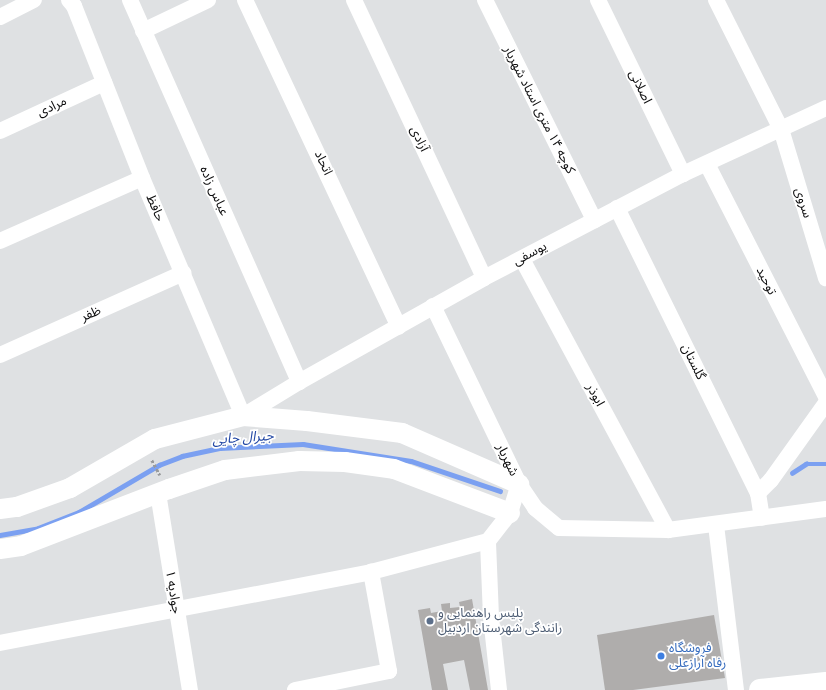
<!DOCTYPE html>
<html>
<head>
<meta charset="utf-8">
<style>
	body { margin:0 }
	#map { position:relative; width:826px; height:690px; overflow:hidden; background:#dfe1e3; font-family:Merriweather,"Noto Sans Arabic",serif }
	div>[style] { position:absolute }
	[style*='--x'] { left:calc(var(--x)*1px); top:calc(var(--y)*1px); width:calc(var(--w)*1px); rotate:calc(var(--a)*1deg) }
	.stream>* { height:4.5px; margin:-2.25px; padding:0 2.25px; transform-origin:2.25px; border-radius:2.25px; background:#7ba0f1 }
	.building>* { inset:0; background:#afadac }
	.path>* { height:2.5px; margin-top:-1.25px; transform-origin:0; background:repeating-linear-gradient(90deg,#989a9b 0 3px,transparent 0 5px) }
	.minor>* { height:16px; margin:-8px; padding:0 8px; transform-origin:8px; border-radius:8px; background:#fff }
	.tertiary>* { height:20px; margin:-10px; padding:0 10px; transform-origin:10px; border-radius:10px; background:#fff }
	.secondary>* { height:22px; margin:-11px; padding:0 11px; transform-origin:11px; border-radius:11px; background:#fff }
	.dots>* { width:11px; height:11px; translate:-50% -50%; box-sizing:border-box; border:2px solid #fff; border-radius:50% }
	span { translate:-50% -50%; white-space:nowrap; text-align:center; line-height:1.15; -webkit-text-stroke:3.5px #fff; paint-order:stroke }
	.street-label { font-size:13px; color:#0c0c0d }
	.service-label { font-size:13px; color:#4e5e75 }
	.left { translate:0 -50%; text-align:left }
	.shop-label { font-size:13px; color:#366cbe }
	.water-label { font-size:14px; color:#2348a4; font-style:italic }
</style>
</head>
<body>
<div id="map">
	<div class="stream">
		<div style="--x:792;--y:473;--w:17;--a:-33"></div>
		<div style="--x:806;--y:464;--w:20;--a:0"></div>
		<div style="--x:0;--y:535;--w:39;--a:-10"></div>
		<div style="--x:38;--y:528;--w:44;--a:-21.3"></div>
		<div style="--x:79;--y:512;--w:93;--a:-30.4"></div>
		<div style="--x:159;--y:465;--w:25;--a:-21"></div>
		<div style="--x:182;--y:456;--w:39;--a:-12"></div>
		<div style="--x:220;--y:448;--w:83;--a:-2.8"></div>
		<div style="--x:303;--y:444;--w:109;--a:8.9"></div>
		<div style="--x:411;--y:461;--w:94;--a:18.6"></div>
	</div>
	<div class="building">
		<div style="clip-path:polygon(472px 599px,488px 690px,470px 690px,464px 660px,443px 664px,448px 690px,432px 690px,418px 610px,430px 608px,431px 613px,442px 611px,441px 604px,450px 603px,450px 608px,460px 607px,459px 602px)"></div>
		<div style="clip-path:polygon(714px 615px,725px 678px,633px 690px,605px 690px,597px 635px)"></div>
	</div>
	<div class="path">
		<div style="--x:152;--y:460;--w:17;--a:62"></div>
	</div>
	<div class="minor">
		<div style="--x:69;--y:0;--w:8;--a:50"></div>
		<div style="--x:74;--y:6;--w:185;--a:68.4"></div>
		<div style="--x:142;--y:178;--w:259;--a:67"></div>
		<div style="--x:243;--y:416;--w:66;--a:-31.3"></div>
		<div style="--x:299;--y:382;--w:212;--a:-29.3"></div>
		<div style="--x:484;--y:278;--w:225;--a:-27.6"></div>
		<div style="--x:683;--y:174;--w:157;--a:-24.8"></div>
		<div style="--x:130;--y:0;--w:418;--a:66.1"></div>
		<div style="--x:245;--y:0;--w:361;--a:64.8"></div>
		<div style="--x:354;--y:0;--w:307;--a:64.9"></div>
		<div style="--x:485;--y:0;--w:246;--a:63.6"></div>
		<div style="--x:598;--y:0;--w:194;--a:64"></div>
		<div style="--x:716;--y:0;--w:144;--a:63.3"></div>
		<div style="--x:781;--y:129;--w:156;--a:73.2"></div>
		<div style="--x:0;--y:17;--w:38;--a:-27"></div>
		<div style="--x:143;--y:31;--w:72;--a:-25.5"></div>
		<div style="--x:0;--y:131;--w:115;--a:-24.8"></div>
		<div style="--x:707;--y:164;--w:262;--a:62.9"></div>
		<div style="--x:617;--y:208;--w:318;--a:63.7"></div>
		<div style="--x:758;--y:493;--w:25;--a:81"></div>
		<div style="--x:0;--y:241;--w:155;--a:-23.9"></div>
		<div style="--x:522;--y:259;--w:308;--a:61.7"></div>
		<div style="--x:433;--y:306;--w:198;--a:64.2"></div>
		<div style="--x:519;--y:484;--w:29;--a:56"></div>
		<div style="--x:535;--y:508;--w:31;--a:40"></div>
		<div style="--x:559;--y:528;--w:109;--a:1.1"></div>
		<div style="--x:668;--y:530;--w:159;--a:-7.6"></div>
		<div style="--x:0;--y:355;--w:201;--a:-24.1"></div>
		<div style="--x:158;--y:493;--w:200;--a:80.8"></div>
		<div style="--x:758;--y:493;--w:18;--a:-45"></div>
		<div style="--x:771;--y:480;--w:95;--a:-54.5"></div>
		<div style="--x:716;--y:525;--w:166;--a:83.1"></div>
		<div style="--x:0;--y:643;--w:378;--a:-10.8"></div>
		<div style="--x:371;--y:572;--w:121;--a:-14.8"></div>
		<div style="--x:295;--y:690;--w:96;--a:-11.4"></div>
		<div style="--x:389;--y:671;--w:101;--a:-100.3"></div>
		<div style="--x:499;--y:690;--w:73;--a:-96.3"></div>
		<div style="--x:491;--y:617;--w:76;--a:-92.3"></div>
		<div style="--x:488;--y:541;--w:36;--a:-52"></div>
		<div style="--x:510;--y:513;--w:30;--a:-73"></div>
	</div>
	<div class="tertiary">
		<div style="--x:0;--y:509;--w:17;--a:-7"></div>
		<div style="--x:17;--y:507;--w:56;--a:-19.7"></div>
		<div style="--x:70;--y:488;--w:98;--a:-30"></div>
		<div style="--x:155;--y:439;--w:91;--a:-14.6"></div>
		<div style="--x:243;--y:416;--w:64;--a:4.5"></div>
		<div style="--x:307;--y:421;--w:96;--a:7.2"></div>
		<div style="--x:402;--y:433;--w:128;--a:23.6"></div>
		<div style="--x:0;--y:549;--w:21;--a:-8"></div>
		<div style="--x:21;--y:546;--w:159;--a:-21.1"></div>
		<div style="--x:169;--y:489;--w:59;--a:-18.7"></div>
		<div style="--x:225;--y:470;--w:75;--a:-6.9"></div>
		<div style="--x:299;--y:461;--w:46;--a:1.2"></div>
		<div style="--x:345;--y:462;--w:49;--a:8.1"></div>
		<div style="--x:394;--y:469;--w:124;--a:20.8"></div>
	</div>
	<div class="secondary">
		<div style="--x:760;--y:690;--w:66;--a:-6.1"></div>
	</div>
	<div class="dots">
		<div style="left:430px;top:621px;background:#5c6f8a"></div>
		<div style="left:661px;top:656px;background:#3f7fe0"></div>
	</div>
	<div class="street-label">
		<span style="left:640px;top:87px;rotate:64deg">اصلانی</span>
		<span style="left:52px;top:107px;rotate:-25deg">مرادی</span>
		<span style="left:539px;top:110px;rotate:63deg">کوچه ۱۴ متری استاد شهریار</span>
		<span style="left:419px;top:139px;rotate:65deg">آزادی</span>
		<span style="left:323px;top:163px;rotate:65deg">اتحاد</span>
		<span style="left:214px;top:191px;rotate:66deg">عباس زاده</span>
		<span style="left:803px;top:203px;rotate:73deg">سروی</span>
		<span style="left:155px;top:208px;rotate:67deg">حافظ</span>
		<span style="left:530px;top:254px;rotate:-28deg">یوسفی</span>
		<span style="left:766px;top:281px;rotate:63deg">توحید</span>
		<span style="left:91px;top:314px;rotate:-24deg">ظفر</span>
		<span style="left:693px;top:362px;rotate:64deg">گلستان</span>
		<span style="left:595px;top:395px;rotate:62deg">ابوذر</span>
		<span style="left:507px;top:460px;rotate:64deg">شهریار</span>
		<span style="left:173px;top:592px;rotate:81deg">جوادیه ۱</span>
	</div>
	<div class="service-label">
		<span class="left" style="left:438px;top:621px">پلیس راهنمایی و<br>رانندگی شهرستان اردبیل</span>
	</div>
	<div class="shop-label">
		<span class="left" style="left:669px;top:656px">فروشگاه<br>رفاه آرازعلی</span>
	</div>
	<div class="water-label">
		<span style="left:243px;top:437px;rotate:-4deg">جیرال چایی</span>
	</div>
</div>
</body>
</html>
